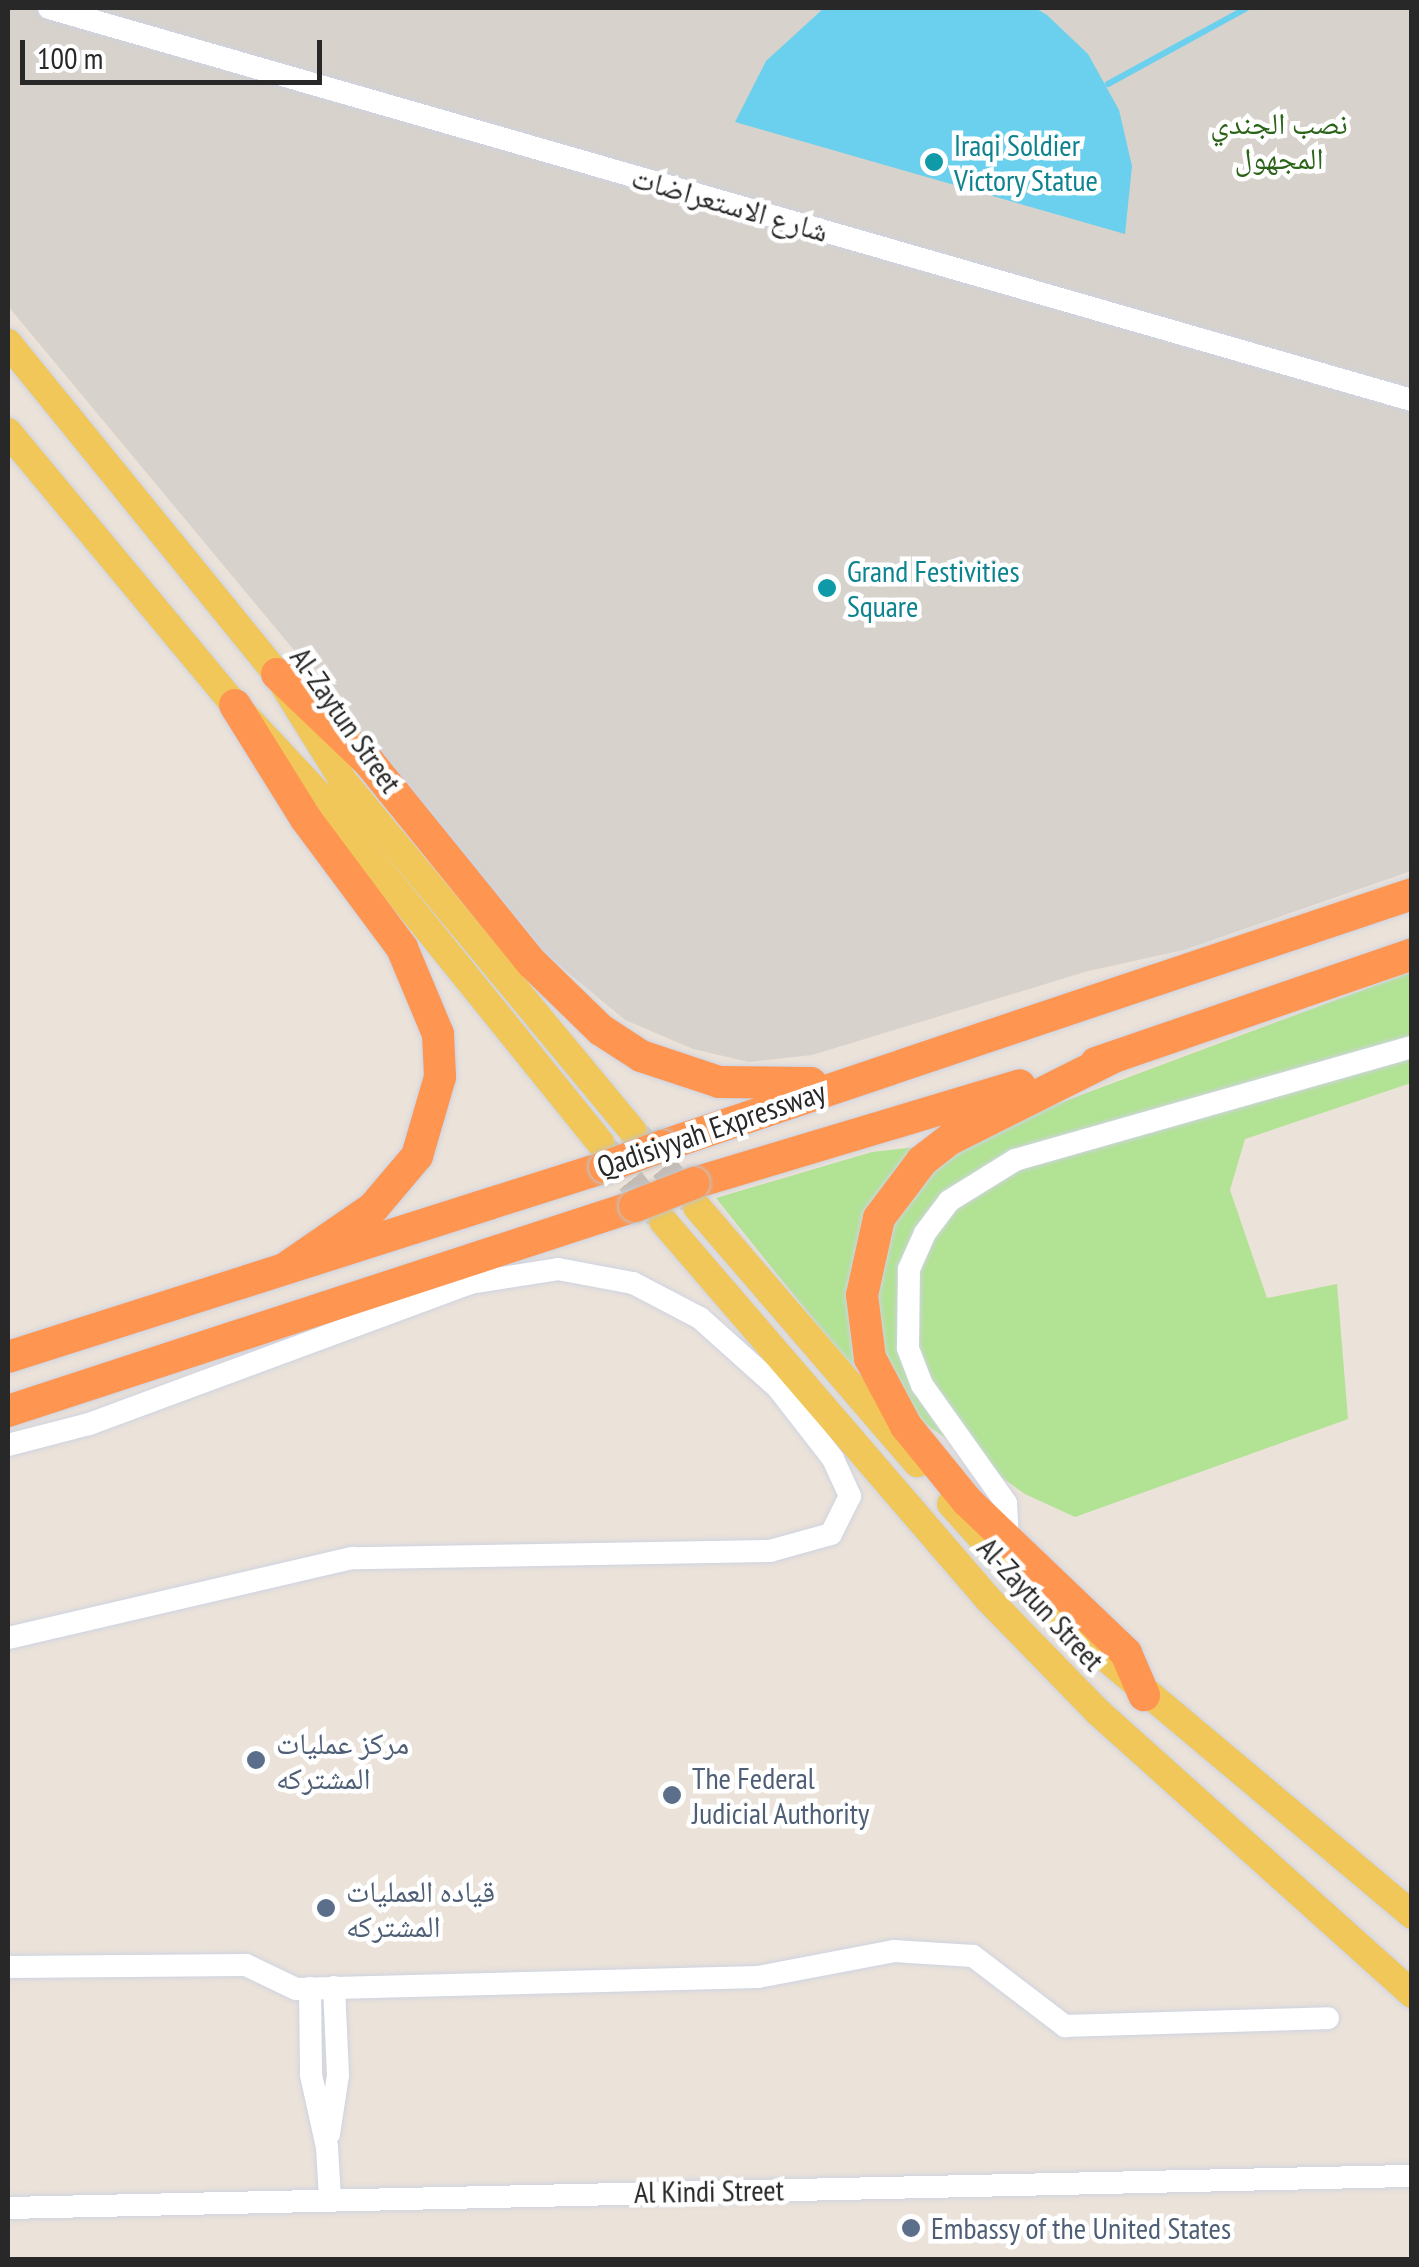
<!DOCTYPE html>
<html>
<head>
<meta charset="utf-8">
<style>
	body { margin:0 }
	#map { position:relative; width:1419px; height:2267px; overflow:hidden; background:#ebe2d9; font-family:"PT Sans Narrow","Noto Naskh Arabic",sans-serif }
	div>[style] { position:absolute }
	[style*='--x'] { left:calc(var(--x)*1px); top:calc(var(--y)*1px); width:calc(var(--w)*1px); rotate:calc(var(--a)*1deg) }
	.green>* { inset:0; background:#b2e294 }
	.plaza>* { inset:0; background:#d7d2cc }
	.water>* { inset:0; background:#6ad0ee }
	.stream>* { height:6px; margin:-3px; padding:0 3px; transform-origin:3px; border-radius:3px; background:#6ad0ee }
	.major-tunnel>* { height:28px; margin-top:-14px; transform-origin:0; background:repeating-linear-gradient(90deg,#c4bdb6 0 28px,transparent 0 42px) }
	.roads { filter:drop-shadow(0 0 2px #ced3e1) drop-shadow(0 0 2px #ced3e1) }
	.minor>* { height:22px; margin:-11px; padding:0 11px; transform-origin:11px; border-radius:11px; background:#fff }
	.major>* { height:28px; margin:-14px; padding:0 14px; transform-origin:14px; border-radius:14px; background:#f0c758 }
	.highway>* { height:32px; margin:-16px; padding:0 16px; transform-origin:16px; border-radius:16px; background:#fe9550 }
	.bridges { filter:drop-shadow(0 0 2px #c3c3c3) drop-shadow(0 0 2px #c3c3c3) }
	.highway-bridge>* { height:32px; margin:-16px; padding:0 16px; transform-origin:16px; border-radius:16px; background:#fe9550 }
	.dots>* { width:28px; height:28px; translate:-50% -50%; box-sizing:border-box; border:5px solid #fff; border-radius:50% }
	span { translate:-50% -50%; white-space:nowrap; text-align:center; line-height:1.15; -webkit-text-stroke:9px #fff; paint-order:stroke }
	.park-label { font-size:30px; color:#2b6419 }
	.culture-label { font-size:30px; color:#0d838f }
	.left { translate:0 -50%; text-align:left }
	.street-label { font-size:30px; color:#282828 }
	.service-label { font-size:30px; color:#4e5e75 }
	.frame { position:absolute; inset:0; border:10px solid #282828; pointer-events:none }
	.scale { position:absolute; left:20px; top:40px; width:302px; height:45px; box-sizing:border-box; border:5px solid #282828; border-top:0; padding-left:12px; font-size:30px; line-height:35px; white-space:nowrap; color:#282828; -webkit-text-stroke:8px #fff; paint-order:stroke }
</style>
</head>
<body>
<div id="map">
	<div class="green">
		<div style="clip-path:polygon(1411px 972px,1411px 1083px,1245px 1139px,1230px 1190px,1267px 1298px,1337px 1284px,1348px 1419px,1075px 1517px,1025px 1494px,860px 1378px,716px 1198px,872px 1152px,952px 1143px)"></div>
	</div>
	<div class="plaza">
		<div style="clip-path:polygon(8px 8px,1411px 8px,1411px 871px,1184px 950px,1088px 971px,812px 1055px,749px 1062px,693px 1049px,625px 1020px,548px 956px,8px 306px)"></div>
	</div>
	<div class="water">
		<div style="clip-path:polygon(824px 8px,1035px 8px,1047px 15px,1088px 54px,1119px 110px,1132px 166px,1125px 234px,735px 122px,766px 61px)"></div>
	</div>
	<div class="stream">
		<div style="--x:1108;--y:84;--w:158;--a:-28.7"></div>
	</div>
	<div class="major-tunnel">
		<div style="--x:637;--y:1135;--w:87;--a:50.1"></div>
		<div style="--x:604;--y:1148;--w:87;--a:51"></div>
	</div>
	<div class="roads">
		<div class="minor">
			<div style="--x:49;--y:8;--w:1418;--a:16.05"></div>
			<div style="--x:8;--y:1445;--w:84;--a:-14.5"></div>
			<div style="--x:89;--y:1424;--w:406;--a:-20.3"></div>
			<div style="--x:470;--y:1283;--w:89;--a:-9"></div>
			<div style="--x:558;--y:1269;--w:76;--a:10.6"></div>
			<div style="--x:633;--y:1283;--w:76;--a:27.6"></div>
			<div style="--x:700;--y:1318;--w:105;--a:41.9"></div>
			<div style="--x:778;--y:1388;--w:90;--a:52.2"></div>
			<div style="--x:833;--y:1459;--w:41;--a:65.3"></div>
			<div style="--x:850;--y:1496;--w:42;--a:116.6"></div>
			<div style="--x:831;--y:1534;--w:63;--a:164.4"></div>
			<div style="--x:770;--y:1551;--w:418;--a:179"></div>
			<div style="--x:352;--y:1558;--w:353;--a:166.9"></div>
			<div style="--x:1008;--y:1541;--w:38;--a:-93"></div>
			<div style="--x:1006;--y:1503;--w:145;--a:-125.4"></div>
			<div style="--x:922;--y:1385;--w:40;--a:-111"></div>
			<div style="--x:908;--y:1348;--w:79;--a:-89.3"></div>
			<div style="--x:909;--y:1269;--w:39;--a:-66"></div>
			<div style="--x:925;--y:1233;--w:40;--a:-53"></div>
			<div style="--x:949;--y:1201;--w:78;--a:-31.8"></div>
			<div style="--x:1015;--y:1160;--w:413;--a:-15.9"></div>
			<div style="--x:8;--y:1967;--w:238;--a:-0.5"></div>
			<div style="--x:246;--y:1965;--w:55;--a:25.6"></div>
			<div style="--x:296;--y:1989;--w:462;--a:-1.5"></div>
			<div style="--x:758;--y:1977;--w:138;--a:-10.8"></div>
			<div style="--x:894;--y:1951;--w:79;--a:3.6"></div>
			<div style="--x:973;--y:1956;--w:116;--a:37.3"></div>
			<div style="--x:1065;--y:2026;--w:263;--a:-1.7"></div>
			<div style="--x:310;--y:1988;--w:87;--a:89.3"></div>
			<div style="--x:311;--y:2075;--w:74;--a:77.5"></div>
			<div style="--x:327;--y:2147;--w:52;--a:86.7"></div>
			<div style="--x:329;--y:2134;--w:60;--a:-81.3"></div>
			<div style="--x:338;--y:2075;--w:88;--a:-92.6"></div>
			<div style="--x:8;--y:2208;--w:1404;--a:-1.31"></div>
		</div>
		<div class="major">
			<div style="--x:8;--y:343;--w:427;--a:50.9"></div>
			<div style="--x:277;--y:674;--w:127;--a:58.2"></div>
			<div style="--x:344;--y:782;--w:453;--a:50.4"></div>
			<div style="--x:8;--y:432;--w:355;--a:50.3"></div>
			<div style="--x:235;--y:705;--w:127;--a:46.9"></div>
			<div style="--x:322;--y:798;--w:443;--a:51.1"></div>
			<div style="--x:697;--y:1207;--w:338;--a:49.3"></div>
			<div style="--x:663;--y:1221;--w:500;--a:49.3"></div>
			<div style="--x:989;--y:1600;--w:156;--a:45.8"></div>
			<div style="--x:1098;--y:1712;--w:422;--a:41.9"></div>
			<div style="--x:951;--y:1504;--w:129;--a:48.1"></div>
			<div style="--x:1037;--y:1600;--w:490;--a:40"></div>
		</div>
		<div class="highway">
			<div style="--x:277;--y:674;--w:127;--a:43.7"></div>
			<div style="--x:369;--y:762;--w:259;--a:51"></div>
			<div style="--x:532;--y:963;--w:96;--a:44.2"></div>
			<div style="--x:601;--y:1030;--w:48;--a:33"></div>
			<div style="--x:641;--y:1056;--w:82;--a:18.4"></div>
			<div style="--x:719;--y:1082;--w:92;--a:0.6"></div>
			<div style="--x:235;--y:705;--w:134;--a:58.1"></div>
			<div style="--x:306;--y:819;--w:161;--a:53.3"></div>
			<div style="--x:402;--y:948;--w:93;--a:67.3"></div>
			<div style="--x:438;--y:1034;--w:43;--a:87.3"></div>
			<div style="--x:440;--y:1077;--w:82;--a:106.2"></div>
			<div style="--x:417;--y:1156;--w:68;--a:130.2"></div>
			<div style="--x:373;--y:1208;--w:104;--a:145.5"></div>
			<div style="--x:1114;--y:1057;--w:183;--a:153.4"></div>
			<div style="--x:950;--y:1139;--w:36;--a:142"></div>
			<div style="--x:922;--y:1161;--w:71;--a:127"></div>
			<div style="--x:879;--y:1218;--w:79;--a:102.4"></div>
			<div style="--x:862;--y:1295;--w:64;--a:82.8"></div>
			<div style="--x:870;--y:1358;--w:77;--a:62.1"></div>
			<div style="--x:906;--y:1426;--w:97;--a:50.9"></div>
			<div style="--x:967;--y:1501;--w:220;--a:43.7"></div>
			<div style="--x:1126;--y:1653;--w:46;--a:66.8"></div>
			<div style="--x:1096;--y:1063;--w:334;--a:-19"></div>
			<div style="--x:662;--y:1146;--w:791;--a:-18.57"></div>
			<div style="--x:694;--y:1183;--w:340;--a:-16.7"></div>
			<div style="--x:8;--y:1357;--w:627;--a:-17.65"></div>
			<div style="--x:8;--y:1411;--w:660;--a:-18.11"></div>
		</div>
	</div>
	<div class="bridges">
		<div class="highway-bridge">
			<div style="--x:605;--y:1167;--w:61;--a:-20.2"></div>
			<div style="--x:635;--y:1206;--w:63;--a:-21.3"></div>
		</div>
	</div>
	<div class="dots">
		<div style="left:934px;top:162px;background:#0f9aa8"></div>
		<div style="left:827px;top:588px;background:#0f9aa8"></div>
		<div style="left:256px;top:1760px;background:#5c6f8a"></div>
		<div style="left:672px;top:1795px;background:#5c6f8a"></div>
		<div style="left:326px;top:1908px;background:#5c6f8a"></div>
		<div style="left:911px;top:2228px;background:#5c6f8a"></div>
	</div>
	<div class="park-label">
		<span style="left:1279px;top:140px">نصب الجندي<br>المجهول</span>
	</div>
	<div class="culture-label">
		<span class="left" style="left:954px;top:162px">Iraqi Soldier<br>Victory Statue</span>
		<span class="left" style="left:847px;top:588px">Grand Festivities<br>Square</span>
	</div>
	<div class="street-label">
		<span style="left:730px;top:204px;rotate:16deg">شارع الاستعراضات</span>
		<span style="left:346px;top:720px;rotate:55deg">Al-Zaytun Street</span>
		<span style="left:711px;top:1129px;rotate:-19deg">Qadisiyyah Expressway</span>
		<span style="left:1041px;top:1604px;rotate:47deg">Al-Zaytun Street</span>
		<span style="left:709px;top:2191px;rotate:-1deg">Al Kindi Street</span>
	</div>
	<div class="service-label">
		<span class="left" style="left:276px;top:1760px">مركز عمليات<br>المشتركه</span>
		<span class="left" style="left:692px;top:1795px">The Federal<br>Judicial Authority</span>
		<span class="left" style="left:346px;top:1908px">قياده العمليات<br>المشتركه</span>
		<span class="left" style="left:931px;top:2228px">Embassy of the United States</span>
	</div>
	<div class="frame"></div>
	<div class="scale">100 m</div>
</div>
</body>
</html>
